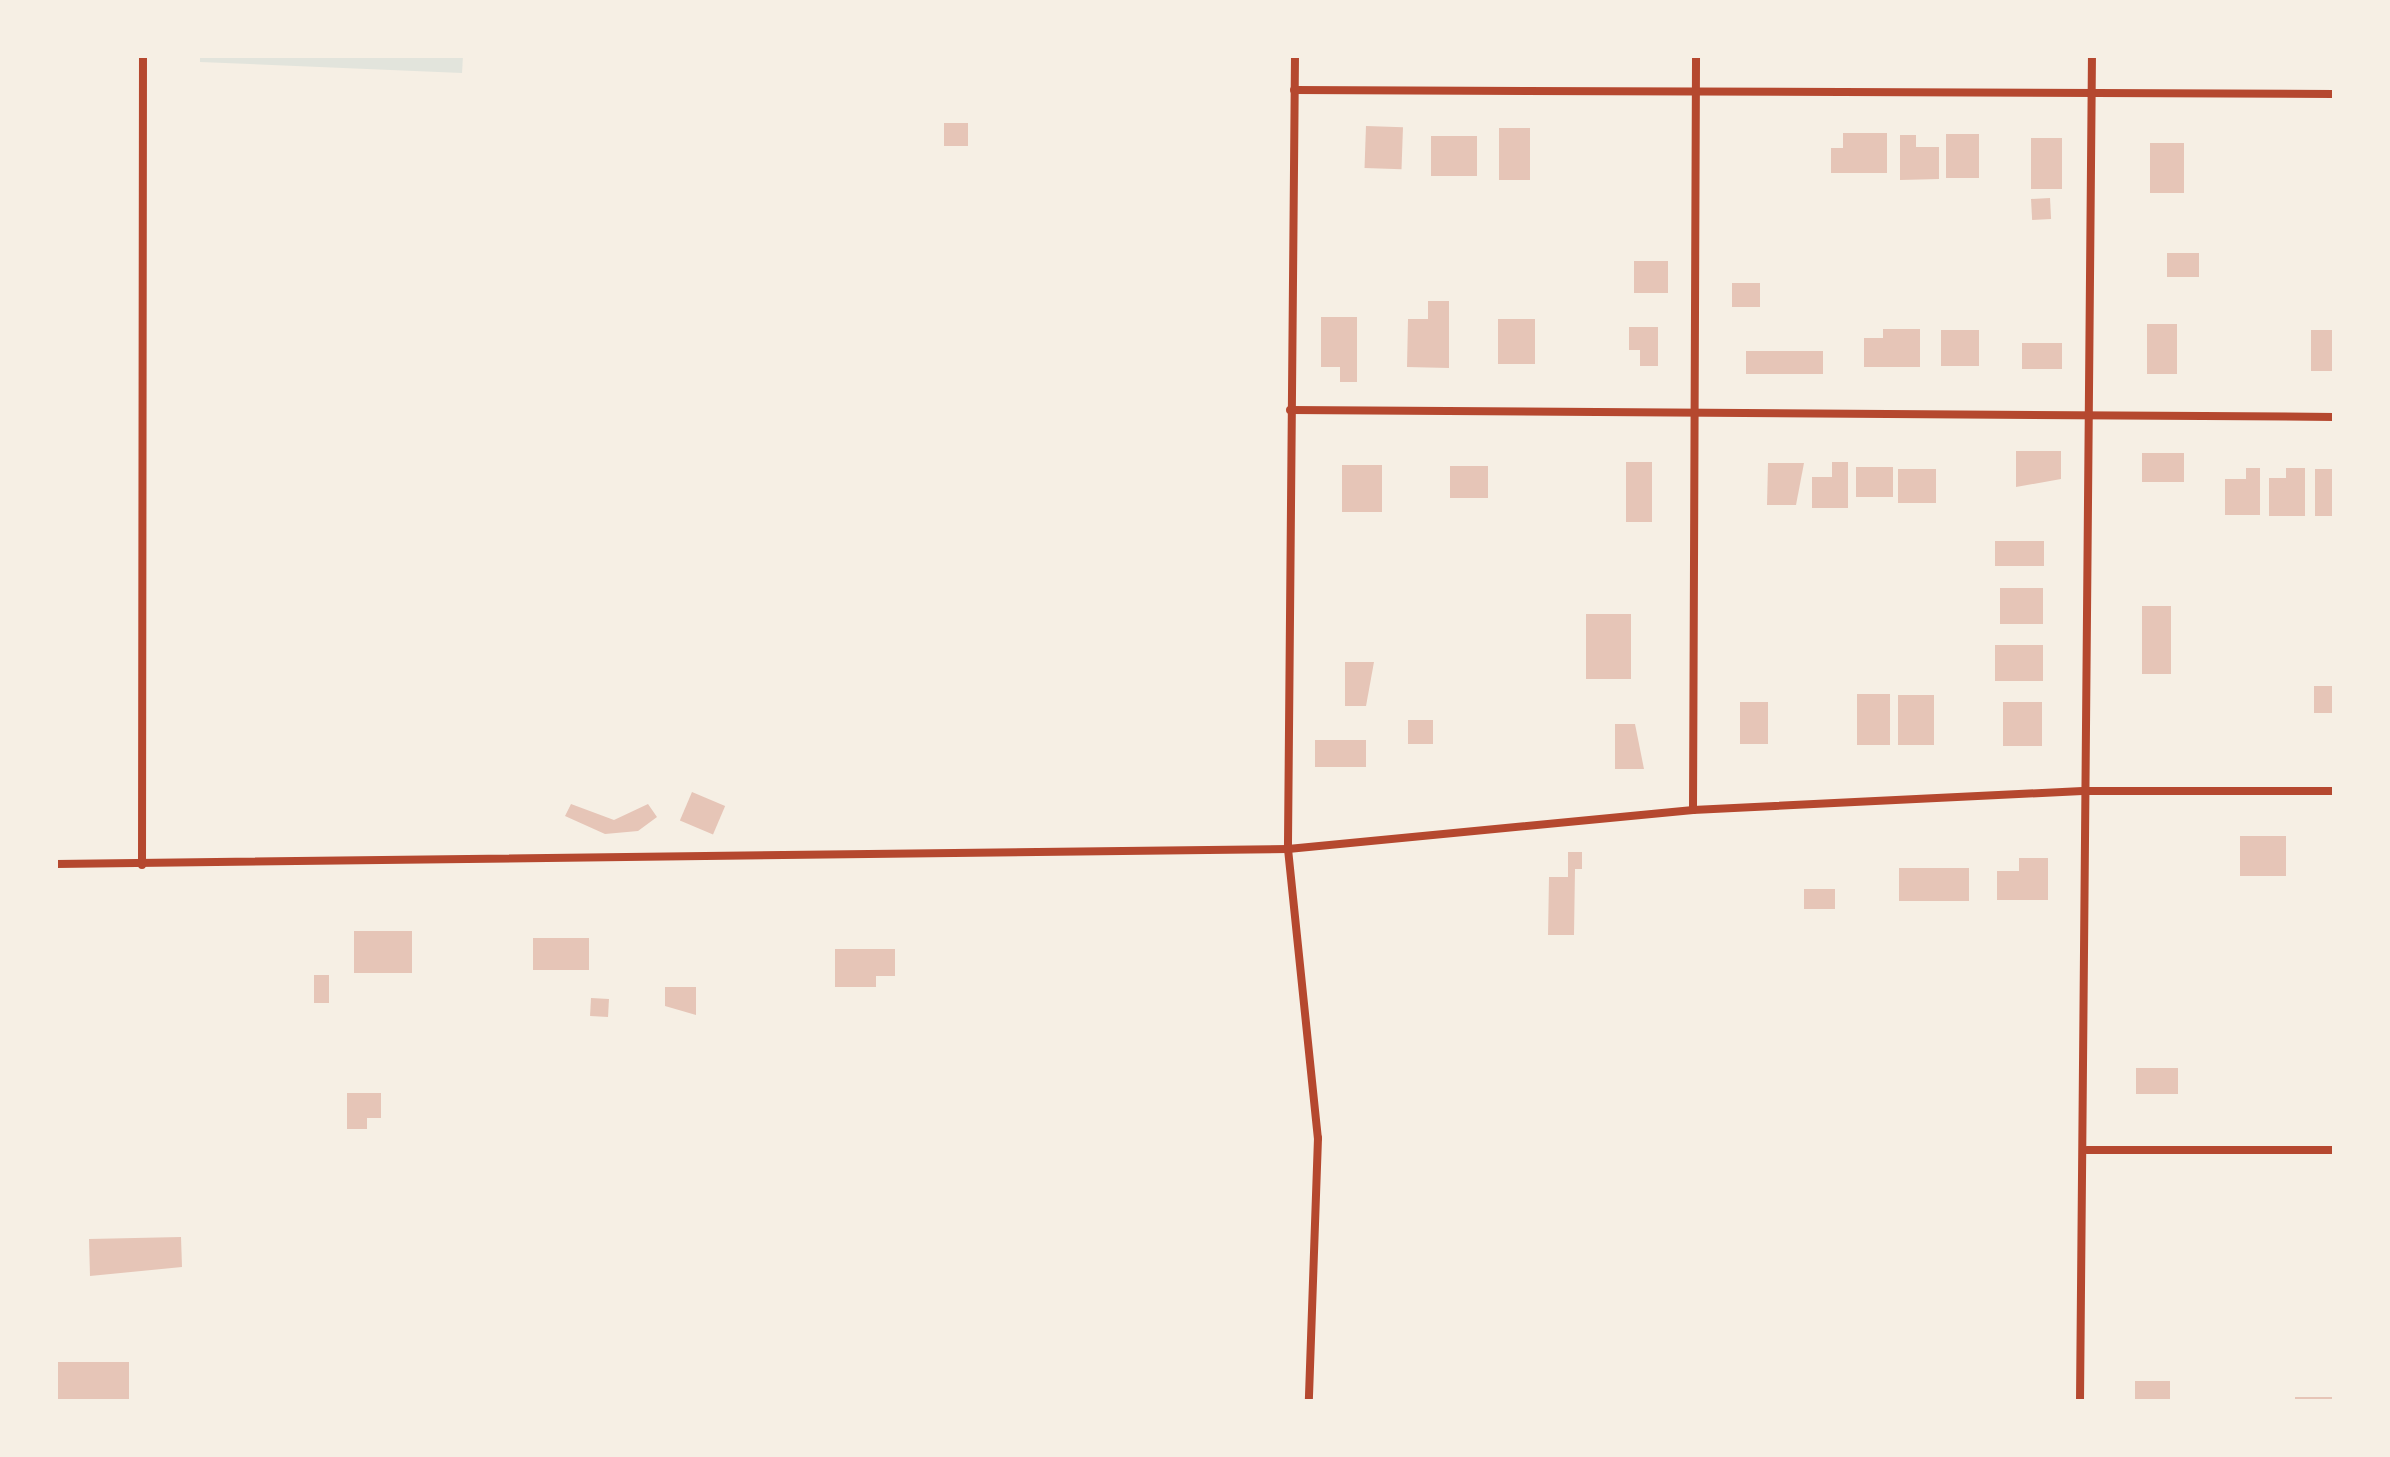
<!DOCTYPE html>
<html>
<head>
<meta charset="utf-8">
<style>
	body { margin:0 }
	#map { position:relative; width:2390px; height:1457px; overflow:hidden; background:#f6efe4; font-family:"Roboto Condensed",sans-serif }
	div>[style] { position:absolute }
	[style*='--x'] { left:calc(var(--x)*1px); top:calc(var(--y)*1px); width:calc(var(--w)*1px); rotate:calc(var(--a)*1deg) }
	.green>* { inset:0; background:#e2e4dc }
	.building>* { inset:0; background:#e6c5b7; transform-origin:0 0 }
	.minor>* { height:8px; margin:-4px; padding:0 4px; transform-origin:4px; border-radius:4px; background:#b5482f }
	span { translate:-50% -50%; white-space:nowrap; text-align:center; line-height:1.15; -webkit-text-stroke:8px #f6efe4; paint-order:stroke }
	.frame { position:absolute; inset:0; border:58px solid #f6efe4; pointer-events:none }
</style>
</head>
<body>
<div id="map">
	<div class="green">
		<div style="clip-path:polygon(200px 56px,463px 56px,462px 73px,200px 62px)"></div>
	</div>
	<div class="building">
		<div style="left:944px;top:123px;width:24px;height:23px"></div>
		<div style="left:1366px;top:126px;width:37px;height:42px;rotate:2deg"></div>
		<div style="left:1499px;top:128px;width:31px;height:52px"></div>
		<div style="clip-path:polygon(1843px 133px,1887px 133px,1887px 173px,1831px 173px,1831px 148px,1843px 148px)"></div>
		<div style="left:1946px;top:134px;width:33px;height:44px"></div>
		<div style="clip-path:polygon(1900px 135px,1916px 135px,1916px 147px,1939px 147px,1939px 179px,1900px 180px)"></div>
		<div style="left:1431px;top:136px;width:46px;height:40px"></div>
		<div style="left:2031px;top:138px;width:31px;height:51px"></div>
		<div style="left:2150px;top:143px;width:34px;height:50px"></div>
		<div style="left:2050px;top:198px;width:21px;height:19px;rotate:87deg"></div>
		<div style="left:2167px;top:253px;width:32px;height:24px"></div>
		<div style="left:1634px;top:261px;width:34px;height:32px"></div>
		<div style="left:1732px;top:283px;width:28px;height:24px"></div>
		<div style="clip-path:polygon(1428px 301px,1449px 301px,1449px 368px,1407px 367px,1408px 319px,1428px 319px)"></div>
		<div style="clip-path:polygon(1321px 317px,1357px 317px,1357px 382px,1340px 382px,1340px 367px,1321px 367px)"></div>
		<div style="left:1498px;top:319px;width:37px;height:45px"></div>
		<div style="left:2147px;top:324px;width:30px;height:50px"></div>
		<div style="clip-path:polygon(1629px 327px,1658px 327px,1658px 366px,1640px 366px,1640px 350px,1629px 350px)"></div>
		<div style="clip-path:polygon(1883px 329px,1920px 329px,1920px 367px,1864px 367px,1864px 338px,1883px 338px)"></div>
		<div style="left:1941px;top:330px;width:38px;height:36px"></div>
		<div style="left:2311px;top:330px;width:23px;height:41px"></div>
		<div style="left:2022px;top:343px;width:40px;height:26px"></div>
		<div style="left:1746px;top:351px;width:77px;height:23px"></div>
		<div style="clip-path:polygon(2016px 451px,2061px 451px,2061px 479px,2016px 487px)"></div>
		<div style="left:2142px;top:453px;width:42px;height:29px"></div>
		<div style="left:1626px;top:462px;width:26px;height:60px"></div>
		<div style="clip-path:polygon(1832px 462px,1848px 462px,1848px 508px,1812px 508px,1812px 477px,1832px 477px)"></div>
		<div style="clip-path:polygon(1768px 463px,1804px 463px,1796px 505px,1767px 505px)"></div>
		<div style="left:1342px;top:465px;width:40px;height:47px"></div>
		<div style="left:1450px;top:466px;width:38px;height:32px"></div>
		<div style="left:1856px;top:467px;width:37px;height:30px"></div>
		<div style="clip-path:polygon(2246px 468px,2260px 468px,2260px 515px,2225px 515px,2225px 479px,2246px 479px)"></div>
		<div style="clip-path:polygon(2286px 468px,2305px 468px,2305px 516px,2269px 516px,2269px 478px,2286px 478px)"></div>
		<div style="left:1898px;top:469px;width:38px;height:34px"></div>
		<div style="left:2315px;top:469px;width:19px;height:47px"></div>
		<div style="left:1995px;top:541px;width:49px;height:25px"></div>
		<div style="left:2000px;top:588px;width:43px;height:36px"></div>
		<div style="left:2142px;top:606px;width:29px;height:68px"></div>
		<div style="left:1586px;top:614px;width:45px;height:65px"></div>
		<div style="left:1995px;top:645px;width:48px;height:36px"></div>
		<div style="clip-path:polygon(1345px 662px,1374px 662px,1366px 706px,1345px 706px)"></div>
		<div style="left:2314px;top:686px;width:20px;height:27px"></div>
		<div style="left:1857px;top:694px;width:33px;height:51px"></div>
		<div style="left:1898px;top:695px;width:36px;height:50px"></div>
		<div style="left:1740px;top:702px;width:28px;height:42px"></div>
		<div style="left:2003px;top:702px;width:39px;height:44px"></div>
		<div style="left:1408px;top:720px;width:25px;height:24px"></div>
		<div style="clip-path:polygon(1615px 724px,1635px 724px,1644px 769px,1615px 769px)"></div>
		<div style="left:1315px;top:740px;width:51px;height:27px"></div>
		<div style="left:692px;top:792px;width:36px;height:31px;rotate:23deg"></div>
		<div style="clip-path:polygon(571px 804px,614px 820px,648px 804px,657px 817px,638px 831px,605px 834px,565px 816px)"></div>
		<div style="left:2240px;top:836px;width:46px;height:40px"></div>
		<div style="clip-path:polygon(1568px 852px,1582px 852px,1582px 869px,1575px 869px,1574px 935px,1548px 935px,1549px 877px,1568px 877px)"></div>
		<div style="clip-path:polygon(2019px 858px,2048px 858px,2048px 900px,1997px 900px,1997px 871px,2019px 871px)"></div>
		<div style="left:1899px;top:868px;width:70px;height:33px"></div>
		<div style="left:1804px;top:889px;width:31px;height:20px"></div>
		<div style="left:354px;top:931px;width:58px;height:42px"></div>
		<div style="left:533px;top:938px;width:56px;height:32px"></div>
		<div style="clip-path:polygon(835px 949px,895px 949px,895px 976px,876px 976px,876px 987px,835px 987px)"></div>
		<div style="left:314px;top:975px;width:15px;height:28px"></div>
		<div style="clip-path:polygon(665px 987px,696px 987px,696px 1015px,665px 1006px)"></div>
		<div style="left:591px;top:998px;width:18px;height:18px;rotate:3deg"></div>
		<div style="left:2136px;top:1068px;width:42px;height:26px"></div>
		<div style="clip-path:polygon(347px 1093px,381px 1093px,381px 1118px,367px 1118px,367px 1129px,347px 1129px)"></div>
		<div style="clip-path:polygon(181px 1237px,182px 1267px,90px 1276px,89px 1239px)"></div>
		<div style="left:56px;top:1362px;width:73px;height:39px"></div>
		<div style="left:2135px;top:1381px;width:35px;height:20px"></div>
		<div style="left:2295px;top:1397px;width:39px;height:4px"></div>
	</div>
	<div class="minor">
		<div style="--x:1295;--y:56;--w:793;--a:90.51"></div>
		<div style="--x:1288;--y:849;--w:291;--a:84.1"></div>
		<div style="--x:1318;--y:1138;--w:263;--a:92"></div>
		<div style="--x:1294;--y:90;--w:1040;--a:0.22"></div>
		<div style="--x:1290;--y:410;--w:1044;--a:0.38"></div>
		<div style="--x:1693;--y:810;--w:754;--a:-89.77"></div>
		<div style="--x:56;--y:864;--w:1232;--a:-0.7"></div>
		<div style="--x:1288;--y:849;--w:407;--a:-5.5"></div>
		<div style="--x:1693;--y:810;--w:395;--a:-2.8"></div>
		<div style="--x:2088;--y:791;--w:246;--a:0"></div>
		<div style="--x:142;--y:865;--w:809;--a:-89.93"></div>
		<div style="--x:2087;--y:1150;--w:247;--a:0"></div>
		<div style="--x:2080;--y:1401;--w:1345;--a:-89.49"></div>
	</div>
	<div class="frame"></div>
</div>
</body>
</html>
